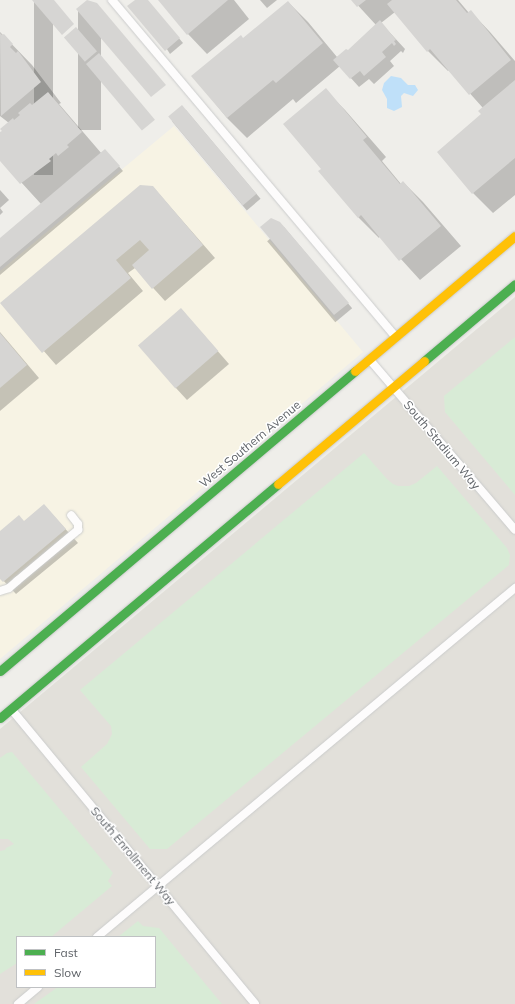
<!DOCTYPE html>
<html>
<head>
<meta charset="utf-8">
<style>
	body { margin:0 }
	#map { position:relative; width:515px; height:1004px; overflow:hidden; background:#efeeea; font-family:Mulish,sans-serif }
	div>[style] { position:absolute }
	[style*='--x'] { left:calc(var(--x)*1px); top:calc(var(--y)*1px); width:calc(var(--w)*1px); rotate:calc(var(--a)*1deg) }
	.commercial>* { inset:0; background:#f7f3e4 }
	.education>* { inset:0; background:#e2e0da }
	.green>* { inset:0; background:#d8ebd6 }
	.water>* { inset:0; background:#bfe0f9 }
	.shadow>* { inset:0; background:#0003; transform-origin:0 0 }
	.building>* { inset:0; background:#d6d5d3; transform-origin:0 0 }
	.roads { filter:drop-shadow(0 0 1px #cbcccc) drop-shadow(0 0 1px #cbcccc) }
	.lane>* { height:8px; margin:-4px; padding:0 4px; transform-origin:4px; border-radius:4px; background:#fdfcfc }
	.fast>* { height:9px; margin:-4.5px; padding:0 4.5px; transform-origin:4.5px; border-radius:4.5px; background:#4caf50 }
	.slow>* { height:9px; margin:-4.5px; padding:0 4.5px; transform-origin:4.5px; border-radius:4.5px; background:#ffc107 }
	span { translate:-50% -50%; white-space:nowrap; text-align:center; line-height:1.15; -webkit-text-stroke:3px #fff; paint-order:stroke }
	.street-label { font-size:12px; color:#5f6368 }
	.legend { position:absolute; left:16px; top:936px; width:140px; height:52px; box-sizing:border-box; background:#fff; border:1px solid #bfc1c3; margin:0; padding:5px 7px; list-style:none; font-size:12px; color:#5f6368 }
	.legend li { display:flex; align-items:center; gap:8px; height:20px }
	.legend b { width:20px; border:1px solid #bfc1c3 }
</style>
</head>
<body>
<div id="map">
	<div class="commercial">
		<div style="clip-path:polygon(174px 126px,363px 352px,0 659px,0 271px)"></div>
	</div>
	<div class="education">
		<div style="clip-path:polygon(evenodd,515px 297px,515px 1004px,0 1004px,0 729px,515px 297px,17px 937px,155px 937px,155px 987px,17px 987px,17px 937px)"></div>
	</div>
	<div class="green">
		<div style="clip-path:polygon(515px 337px,515px 495px,445px 412px,444px 396px)"></div>
		<div style="clip-path:polygon(364px 453px,387px 479px,393px 484px,398px 486px,409px 486px,416px 483px,437px 466px,507px 548px,510px 555px,509px 565px,167px 849px,150px 849px,81px 767px,107px 744px,112px 734px,111px 726px,80px 690px)"></div>
		<div style="clip-path:polygon(12px 752px,113px 873px,108px 881px,112px 886px,51px 937px,17px 937px,17px 963px,0 974px,0 851px,5px 850px,6px 848px,14px 844px,8px 839px,0 839px,0 758px,7px 753px)"></div>
		<div style="clip-path:polygon(138px 921px,143px 926px,159px 928px,222px 1004px,34px 1004px,58px 987px,155px 987px,155px 937px,118px 937px)"></div>
	</div>
	<div class="water">
		<div style="clip-path:polygon(391px 76px,401px 78px,408px 85px,415px 85px,418px 90px,413px 96px,404px 93px,401px 96px,402px 107px,394px 111px,387px 108px,387px 99px,382px 90px,384px 83px)"></div>
	</div>
	<div class="shadow">
		<div style="left:34px;top:0;width:19px;height:175px"></div>
		<div style="clip-path:polygon(136px 0,147px 0,183px 43px,170px 54px)"></div>
		<div style="clip-path:polygon(159px 0,234px 0,249px 19px,207px 54px,188px 34px)"></div>
		<div style="clip-path:polygon(260px 0,277px 0,267px 8px)"></div>
		<div style="clip-path:polygon(353px 0,458px 0,469px 13px,471px 12px,490px 32px,515px 61px,515px 195px,493px 213px,473px 193px,483px 108px,449px 70px,448px 71px,428px 51px,395px 12px,381px 23px,405px 49px,403px 53px,401px 51px,390px 61px,394px 66px,374px 84px,369px 79px,359px 87px,340px 66px,296px 103px,293px 99px,247px 138px,227px 118px,193px 76px,244px 39px,288px 2px,308px 22px,337px 57px,348px 52px,376px 25px)"></div>
		<div style="left:78px;top:9px;width:23px;height:121px"></div>
		<div style="clip-path:polygon(0 32px,32px 65px,61px 103px,59px 104px,102px 154px,109px 155px,123px 171px,0 275px,0 239px,41px 204px,0 159px,0 134px,9px 123px,0 116px)"></div>
		<div style="clip-path:polygon(325px 90px,345px 110px,386px 157px,382px 161px,401px 184px,403px 182px,423px 202px,461px 246px,420px 280px,380px 236px,379px 238px,359px 218px,320px 171px,322px 169px)"></div>
		<div style="left:186px;top:110px;width:116px;height:18px;rotate:50deg"></div>
		<div style="clip-path:polygon(153px 187px,215px 258px,165px 301px,135px 268px,128px 273px,143px 291px,56px 365px,2px 303px)"></div>
		<div style="clip-path:polygon(0 190px,9px 200px,0 208px)"></div>
		<div style="clip-path:polygon(0 208px,3px 212px,0 215px)"></div>
		<div style="left:284px;top:227px;width:106px;height:22px;rotate:50deg"></div>
		<div style="clip-path:polygon(181px 309px,229px 364px,187px 400px,175px 387px)"></div>
		<div style="clip-path:polygon(0 332px,39px 378px,0 411px)"></div>
		<div style="clip-path:polygon(44px 505px,78px 543px,16px 594px,0 577px,0 532px,24px 522px)"></div>
	</div>
	<div class="building">
		<div style="clip-path:polygon(32px 0,54px 0,74px 24px,62px 35px)"></div>
		<div style="clip-path:polygon(87px 0,97px 3px,166px 85px,151px 97px,76px 9px)"></div>
		<div style="clip-path:polygon(135px 0,148px 0,180px 38px,165px 51px,127px 6px)"></div>
		<div style="clip-path:polygon(158px 0,228px 0,187px 35px)"></div>
		<div style="clip-path:polygon(351px 0,366px 0,357px 7px)"></div>
		<div style="clip-path:polygon(392px 0,456px 0,467px 13px,471px 10px,511px 60px,469px 95px,430px 49px,427px 52px,387px 4px)"></div>
		<div style="clip-path:polygon(288px 1px,323px 43px,276px 83px,273px 80px,227px 118px,191px 76px,241px 35px,243px 38px)"></div>
		<div style="clip-path:polygon(380px 20px,396px 40px,394px 41px,396px 44px,394px 46px,392px 43px,382px 52px,386px 57px,364px 76px,360px 71px,350px 79px,333px 60px,346px 49px,348px 50px)"></div>
		<div style="left:76px;top:27px;width:32px;height:16px;rotate:49deg"></div>
		<div style="clip-path:polygon(0 33px,2px 35px,4px 34px,13px 44px,10px 47px,16px 53px,18px 51px,41px 82px,1px 116px)"></div>
		<div style="left:99px;top:53px;width:87px;height:17px;rotate:50deg"></div>
		<div style="clip-path:polygon(515px 80px,515px 158px,472px 194px,437px 152px,481px 114px,478px 111px)"></div>
		<div style="clip-path:polygon(326px 88px,367px 137px,363px 140px,400px 184px,403px 181px,441px 226px,399px 261px,361px 215px,358px 218px,318px 171px,321px 169px,283px 124px)"></div>
		<div style="clip-path:polygon(48px 92px,82px 132px,67px 145px,69px 147px,58px 156px,56px 153px,49px 159px,51px 161px,20px 184px,0 161px,0 132px,2px 131px,0 129px,13px 118px,14px 120px,20px 115px,18px 113px,30px 103px,32px 105px)"></div>
		<div style="left:182px;top:105px;width:116px;height:18px;rotate:50deg"></div>
		<div style="clip-path:polygon(105px 149px,120px 166px,0 267px,0 238px)"></div>
		<div style="clip-path:polygon(140px 185px,153px 186px,203px 245px,152px 289px,132px 265px,149px 250px,140px 240px,116px 260px,131px 278px,42px 353px,0 303px)"></div>
		<div style="clip-path:polygon(271px 218px,280px 222px,349px 303px,334px 315px,260px 227px)"></div>
		<div style="left:181px;top:308px;width:57px;height:57px;rotate:49deg"></div>
		<div style="clip-path:polygon(0 333px,27px 365px,0 388px)"></div>
		<div style="clip-path:polygon(44px 504px,66px 529px,3px 582px,0 579px,0 531px,19px 515px,24px 521px)"></div>
	</div>
	<div class="roads">
		<div class="lane">
			<div style="--x:112;--y:0;--w:439;--a:49.9"></div>
			<div style="--x:370;--y:360;--w:223;--a:49.5"></div>
			<div style="--x:0;--y:591;--w:9;--a:-18"></div>
			<div style="--x:9;--y:588;--w:11;--a:-41"></div>
			<div style="--x:17;--y:581;--w:80;--a:-39.9"></div>
			<div style="--x:78;--y:530;--w:6;--a:-90"></div>
			<div style="--x:78;--y:524;--w:11;--a:-128"></div>
			<div style="--x:12;--y:710;--w:381;--a:50.4"></div>
			<div style="--x:97;--y:937;--w:545;--a:-39.86"></div>
			<div style="--x:18;--y:1004;--w:26;--a:-40"></div>
		</div>
		<div class="fast">
			<div style="--x:424;--y:361;--w:119;--a:-40.2"></div>
			<div style="--x:0;--y:671;--w:465;--a:-40.2"></div>
			<div style="--x:0;--y:718;--w:363;--a:-40.1"></div>
		</div>
		<div class="slow">
			<div style="--x:355;--y:371;--w:209;--a:-40.2"></div>
			<div style="--x:278;--y:484;--w:191;--a:-40.1"></div>
		</div>
	</div>
	<div class="street-label">
		<span style="left:250px;top:444px;rotate:-40deg">West Southern Avenue</span>
		<span style="left:442px;top:445px;rotate:50deg">South Stadium Way</span>
		<span style="left:133px;top:856px;rotate:50deg">South Enrollment Way</span>
	</div>
	<ul class="legend">
	<li><b style="height:5px;background:#4caf50"></b>Fast</li>
	<li><b style="height:5px;background:#ffc107"></b>Slow</li>
	</ul>
</div>
</body>
</html>
